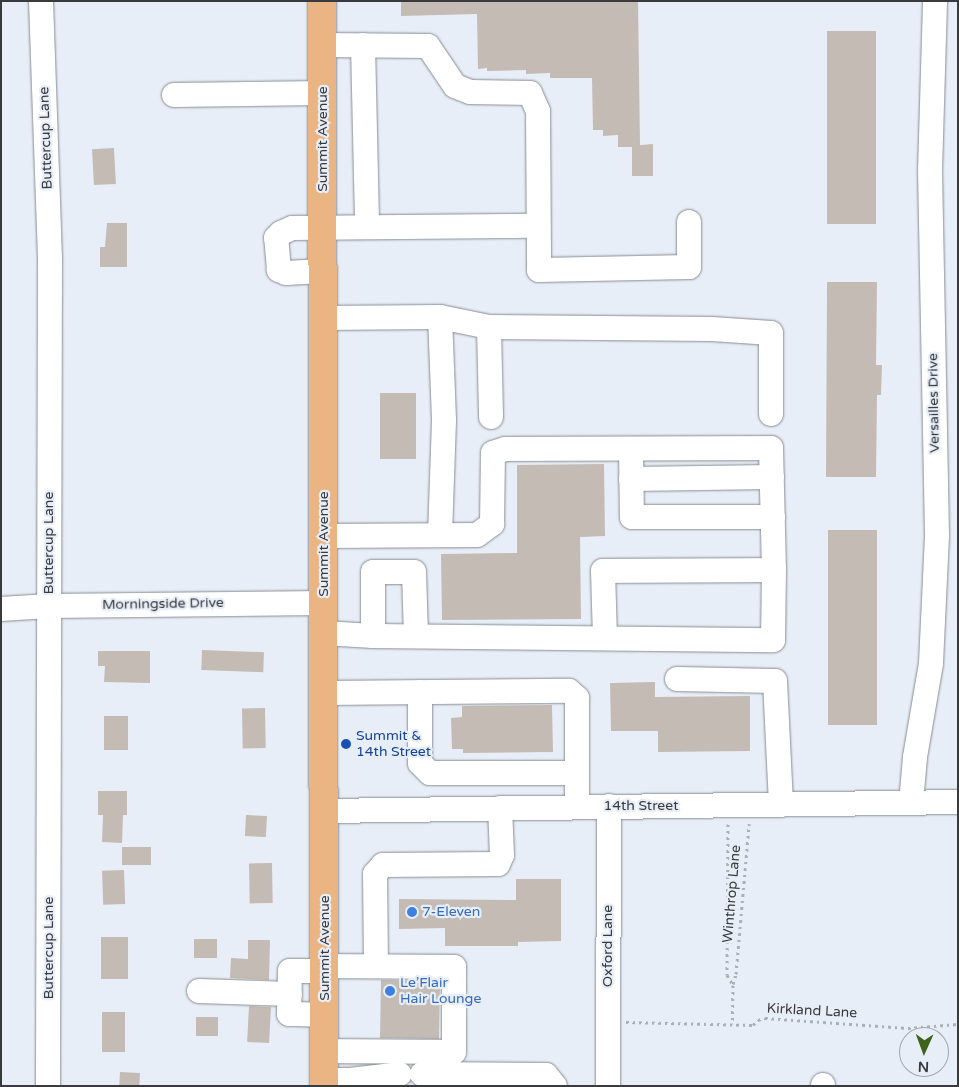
<!DOCTYPE html>
<html>
<head>
<meta charset="utf-8">
<style>
	body { margin:0 }
	#map { position:relative; width:959px; height:1087px; overflow:hidden; background:#e8eef7; font-family:"Varela Round",sans-serif }
	div>[style] { position:absolute }
	[style*='--x'] { left:calc(var(--x)*1px); top:calc(var(--y)*1px); width:calc(var(--w)*1px); rotate:calc(var(--a)*1deg) }
	.building>* { inset:0; background:#c4bbb4; transform-origin:0 0 }
	.path>* { height:3px; margin-top:-1.5px; transform-origin:0; background:repeating-linear-gradient(90deg,#abb0b7 0 2.5px,transparent 0 6.5px) }
	.roads { filter:drop-shadow(0 0 1px #878c94) drop-shadow(0 0 1px #878c94) }
	.minor>* { height:24px; margin:-12px; padding:0 12px; transform-origin:12px; border-radius:12px; background:#fff }
	.major>* { height:28px; margin:-14px; padding:0 14px; transform-origin:14px; border-radius:14px; background:#eab483 }
	.dots>* { width:14px; height:14px; translate:-50% -50%; box-sizing:border-box; border:2px solid #e8eef7; border-radius:50% }
	span { translate:-50% -50%; white-space:nowrap; text-align:center; line-height:1.15; -webkit-text-stroke:4.5px #e8eef7; paint-order:stroke }
	.street-label { font-size:14px; color:#383a3e }
	.transit-label { font-size:14px; color:#164399 }
	.left { translate:0 -50%; text-align:left }
	.shop-label { font-size:14px; color:#366cbe }
	.frame { position:absolute; inset:0; border:2px solid #383a3e; pointer-events:none }
	.north { position:absolute; left:899px; top:1027px; width:50px; height:50px; box-sizing:border-box; background:#e8eef7; border:1px solid #a2a6ad; border-radius:50%; rotate:182deg; font-size:14px; font-weight:700; line-height:20px; text-align:center; color:#383a3e }
	.north::after { content:''; display:block; margin:auto; width:18px; height:22px; background:#3d631c; clip-path:polygon(50% 0,100% 100%,50% 72%,0 100%) }
</style>
</head>
<body>
<div id="map">
	<div class="building">
		<div style="clip-path:polygon(401px 1px,638px 1px,640px 145px,653px 144px,653px 176px,632px 176px,632px 147px,618px 147px,618px 135px,603px 136px,603px 130px,593px 130px,592px 78px,550px 78px,550px 73px,526px 74px,526px 70px,487px 71px,487px 68px,478px 69px,477px 14px,401px 16px)"></div>
		<div style="left:827px;top:31px;width:49px;height:193px"></div>
		<div style="left:114px;top:148px;width:36px;height:22px;rotate:87deg"></div>
		<div style="clip-path:polygon(107px 223px,127px 223px,127px 267px,100px 267px,100px 247px,105px 247px)"></div>
		<div style="clip-path:polygon(827px 282px,877px 282px,876px 365px,882px 365px,881px 395px,877px 395px,876px 477px,826px 477px)"></div>
		<div style="left:380px;top:393px;width:36px;height:66px"></div>
		<div style="clip-path:polygon(604px 464px,605px 536px,580px 537px,581px 619px,442px 620px,441px 554px,517px 553px,517px 465px)"></div>
		<div style="left:828px;top:530px;width:49px;height:195px"></div>
		<div style="left:202px;top:650px;width:62px;height:20px;rotate:2deg"></div>
		<div style="clip-path:polygon(98px 651px,150px 651px,150px 683px,104px 682px,105px 666px,98px 666px)"></div>
		<div style="clip-path:polygon(655px 682px,655px 697px,750px 696px,750px 751px,658px 752px,658px 731px,611px 731px,610px 683px)"></div>
		<div style="clip-path:polygon(552px 705px,553px 752px,463px 753px,463px 749px,452px 749px,451px 718px,462px 717px,462px 706px)"></div>
		<div style="left:265px;top:708px;width:40px;height:23px;rotate:89deg"></div>
		<div style="left:104px;top:716px;width:24px;height:34px"></div>
		<div style="clip-path:polygon(98px 791px,127px 791px,127px 815px,123px 815px,122px 843px,102px 842px,103px 815px,98px 815px)"></div>
		<div style="left:246px;top:815px;width:21px;height:21px;rotate:3deg"></div>
		<div style="left:122px;top:847px;width:29px;height:18px"></div>
		<div style="left:272px;top:863px;width:40px;height:23px;rotate:89deg"></div>
		<div style="left:124px;top:870px;width:34px;height:22px;rotate:88deg"></div>
		<div style="clip-path:polygon(516px 879px,561px 879px,561px 941px,518px 942px,518px 946px,445px 946px,445px 928px,399px 929px,399px 899px,516px 900px)"></div>
		<div style="left:128px;top:937px;width:42px;height:27px;rotate:90deg"></div>
		<div style="left:194px;top:939px;width:23px;height:19px"></div>
		<div style="clip-path:polygon(248px 940px,270px 940px,269px 980px,230px 978px,231px 958px,248px 959px)"></div>
		<div style="left:381px;top:980px;width:59px;height:58px;rotate:1deg"></div>
		<div style="left:249px;top:1006px;width:22px;height:36px;rotate:3deg"></div>
		<div style="left:102px;top:1012px;width:23px;height:40px"></div>
		<div style="left:196px;top:1017px;width:22px;height:19px"></div>
		<div style="left:120px;top:1072px;width:20px;height:14px;rotate:3deg"></div>
	</div>
	<div class="path">
		<div style="--x:728;--y:824;--w:151;--a:90.4"></div>
		<div style="--x:727;--y:975;--w:12;--a:59"></div>
		<div style="--x:733;--y:985;--w:39;--a:91"></div>
		<div style="--x:733;--y:984;--w:10;--a:-73"></div>
		<div style="--x:736;--y:974;--w:151;--a:-85"></div>
		<div style="--x:626;--y:1022;--w:127;--a:1.4"></div>
		<div style="--x:753;--y:1025;--w:7;--a:-45"></div>
		<div style="--x:758;--y:1020;--w:7;--a:-16"></div>
		<div style="--x:765;--y:1018;--w:143;--a:4"></div>
		<div style="--x:908;--y:1028;--w:50;--a:-4.6"></div>
	</div>
	<div class="roads">
		<div class="minor">
			<div style="--x:41;--y:1;--w:258;--a:88"></div>
			<div style="--x:50;--y:259;--w:827;--a:90.14"></div>
			<div style="--x:323;--y:45;--w:105;--a:0.5"></div>
			<div style="--x:428;--y:46;--w:48;--a:56"></div>
			<div style="--x:455;--y:86;--w:16;--a:22"></div>
			<div style="--x:470;--y:92;--w:60;--a:1"></div>
			<div style="--x:530;--y:93;--w:20;--a:66"></div>
			<div style="--x:538;--y:111;--w:159;--a:89.6"></div>
			<div style="--x:539;--y:270;--w:150;--a:-1.1"></div>
			<div style="--x:689;--y:267;--w:45;--a:-90"></div>
			<div style="--x:363;--y:45;--w:182;--a:88.7"></div>
			<div style="--x:174;--y:95;--w:149;--a:-0.8"></div>
			<div style="--x:323;--y:271;--w:37;--a:177"></div>
			<div style="--x:286;--y:273;--w:8;--a:-157"></div>
			<div style="--x:279;--y:270;--w:32;--a:-95"></div>
			<div style="--x:276;--y:238;--w:7;--a:-45"></div>
			<div style="--x:281;--y:233;--w:12;--a:-24"></div>
			<div style="--x:292;--y:228;--w:246;--a:-0.5"></div>
			<div style="--x:323;--y:318;--w:117;--a:-0.5"></div>
			<div style="--x:440;--y:317;--w:50;--a:11.5"></div>
			<div style="--x:489;--y:327;--w:223;--a:0.5"></div>
			<div style="--x:712;--y:329;--w:59;--a:3.9"></div>
			<div style="--x:771;--y:333;--w:81;--a:90"></div>
			<div style="--x:489;--y:327;--w:90;--a:88.7"></div>
			<div style="--x:631;--y:449;--w:68;--a:89.2"></div>
			<div style="--x:632;--y:517;--w:141;--a:0"></div>
			<div style="--x:631;--y:479;--w:141;--a:-0.8"></div>
			<div style="--x:440;--y:535;--w:115;--a:-88"></div>
			<div style="--x:444;--y:420;--w:103;--a:-92.2"></div>
			<div style="--x:324;--y:536;--w:153;--a:-0.4"></div>
			<div style="--x:477;--y:535;--w:19;--a:-36"></div>
			<div style="--x:492;--y:524;--w:71;--a:-89.2"></div>
			<div style="--x:493;--y:453;--w:13;--a:-18"></div>
			<div style="--x:505;--y:449;--w:266;--a:-0.2"></div>
			<div style="--x:771;--y:448;--w:122;--a:88.6"></div>
			<div style="--x:1;--y:609;--w:48;--a:-3.6"></div>
			<div style="--x:49;--y:606;--w:275;--a:-0.6"></div>
			<div style="--x:324;--y:633;--w:49;--a:3.5"></div>
			<div style="--x:373;--y:636;--w:400;--a:0.6"></div>
			<div style="--x:773;--y:640;--w:70;--a:-89.2"></div>
			<div style="--x:774;--y:570;--w:171;--a:179.7"></div>
			<div style="--x:603;--y:571;--w:67;--a:88.3"></div>
			<div style="--x:373;--y:636;--w:64;--a:-90"></div>
			<div style="--x:373;--y:572;--w:41;--a:0"></div>
			<div style="--x:414;--y:572;--w:64;--a:88.2"></div>
			<div style="--x:677;--y:679;--w:98;--a:1.2"></div>
			<div style="--x:775;--y:681;--w:124;--a:87.2"></div>
			<div style="--x:420;--y:692;--w:71;--a:90"></div>
			<div style="--x:420;--y:763;--w:14;--a:45"></div>
			<div style="--x:430;--y:773;--w:147;--a:0"></div>
			<div style="--x:324;--y:693;--w:245;--a:-0.5"></div>
			<div style="--x:569;--y:691;--w:11;--a:41"></div>
			<div style="--x:577;--y:698;--w:109;--a:90"></div>
			<div style="--x:911;--y:803;--w:46;--a:-85"></div>
			<div style="--x:915;--y:757;--w:95;--a:-80.3"></div>
			<div style="--x:931;--y:663;--w:128;--a:-87.3"></div>
			<div style="--x:937;--y:535;--w:364;--a:-91.1"></div>
			<div style="--x:930;--y:171;--w:170;--a:-88.3"></div>
			<div style="--x:325;--y:811;--w:633;--a:-0.81"></div>
			<div style="--x:376;--y:966;--w:92;--a:-90.6"></div>
			<div style="--x:375;--y:874;--w:12;--a:-48"></div>
			<div style="--x:383;--y:865;--w:115;--a:-0.5"></div>
			<div style="--x:498;--y:864;--w:10;--a:-66"></div>
			<div style="--x:502;--y:855;--w:47;--a:-92.4"></div>
			<div style="--x:199;--y:991;--w:91;--a:1.9"></div>
			<div style="--x:324;--y:1015;--w:35;--a:-178"></div>
			<div style="--x:289;--y:1014;--w:43;--a:-88.7"></div>
			<div style="--x:290;--y:971;--w:35;--a:0"></div>
			<div style="--x:325;--y:1051;--w:129;--a:0.4"></div>
			<div style="--x:454;--y:1052;--w:85;--a:-90"></div>
			<div style="--x:454;--y:967;--w:129;--a:-179.6"></div>
			<div style="--x:422;--y:1074;--w:124;--a:0.5"></div>
			<div style="--x:546;--y:1075;--w:14;--a:51"></div>
			<div style="--x:324;--y:1080;--w:26;--a:0"></div>
			<div style="--x:350;--y:1080;--w:50;--a:-6.8"></div>
			<div style="--x:608;--y:1086;--w:280;--a:-89.8"></div>
			<div style="--x:823;--y:1086;--w:1;--a:-90"></div>
		</div>
		<div class="major">
			<div style="--x:322;--y:1;--w:1085;--a:89.89"></div>
		</div>
	</div>
	<div class="dots">
		<div style="left:346px;top:744px;background:#1a4fb4"></div>
		<div style="left:412px;top:912px;background:#3f7fe0"></div>
		<div style="left:390px;top:991px;background:#3f7fe0"></div>
	</div>
	<div class="street-label">
		<span style="left:46px;top:138px;rotate:-92deg">Buttercup Lane</span>
		<span style="left:323px;top:139px;rotate:-90deg">Summit Avenue</span>
		<span style="left:934px;top:403px;rotate:-91deg">Versailles Drive</span>
		<span style="left:49px;top:543px;rotate:-90deg">Buttercup Lane</span>
		<span style="left:324px;top:544px;rotate:-90deg">Summit Avenue</span>
		<span style="left:163px;top:604px;rotate:-1deg">Morningside Drive</span>
		<span style="left:641px;top:806px">14th Street</span>
		<span style="left:732px;top:894px;rotate:-85deg">Winthrop Lane</span>
		<span style="left:608px;top:946px;rotate:-90deg">Oxford Lane</span>
		<span style="left:49px;top:948px;rotate:-90deg">Buttercup Lane</span>
		<span style="left:325px;top:948px;rotate:-90deg">Summit Avenue</span>
		<span style="left:812px;top:1011px;rotate:3deg">Kirkland Lane</span>
	</div>
	<div class="transit-label">
		<span class="left" style="left:356px;top:744px">Summit &amp;<br>14th Street</span>
	</div>
	<div class="shop-label">
		<span class="left" style="left:422px;top:912px">7-Eleven</span>
		<span class="left" style="left:400px;top:991px">Le’Flair<br>Hair Lounge</span>
	</div>
	<div class="frame"></div>
	<div class="north">N</div>
</div>
</body>
</html>
